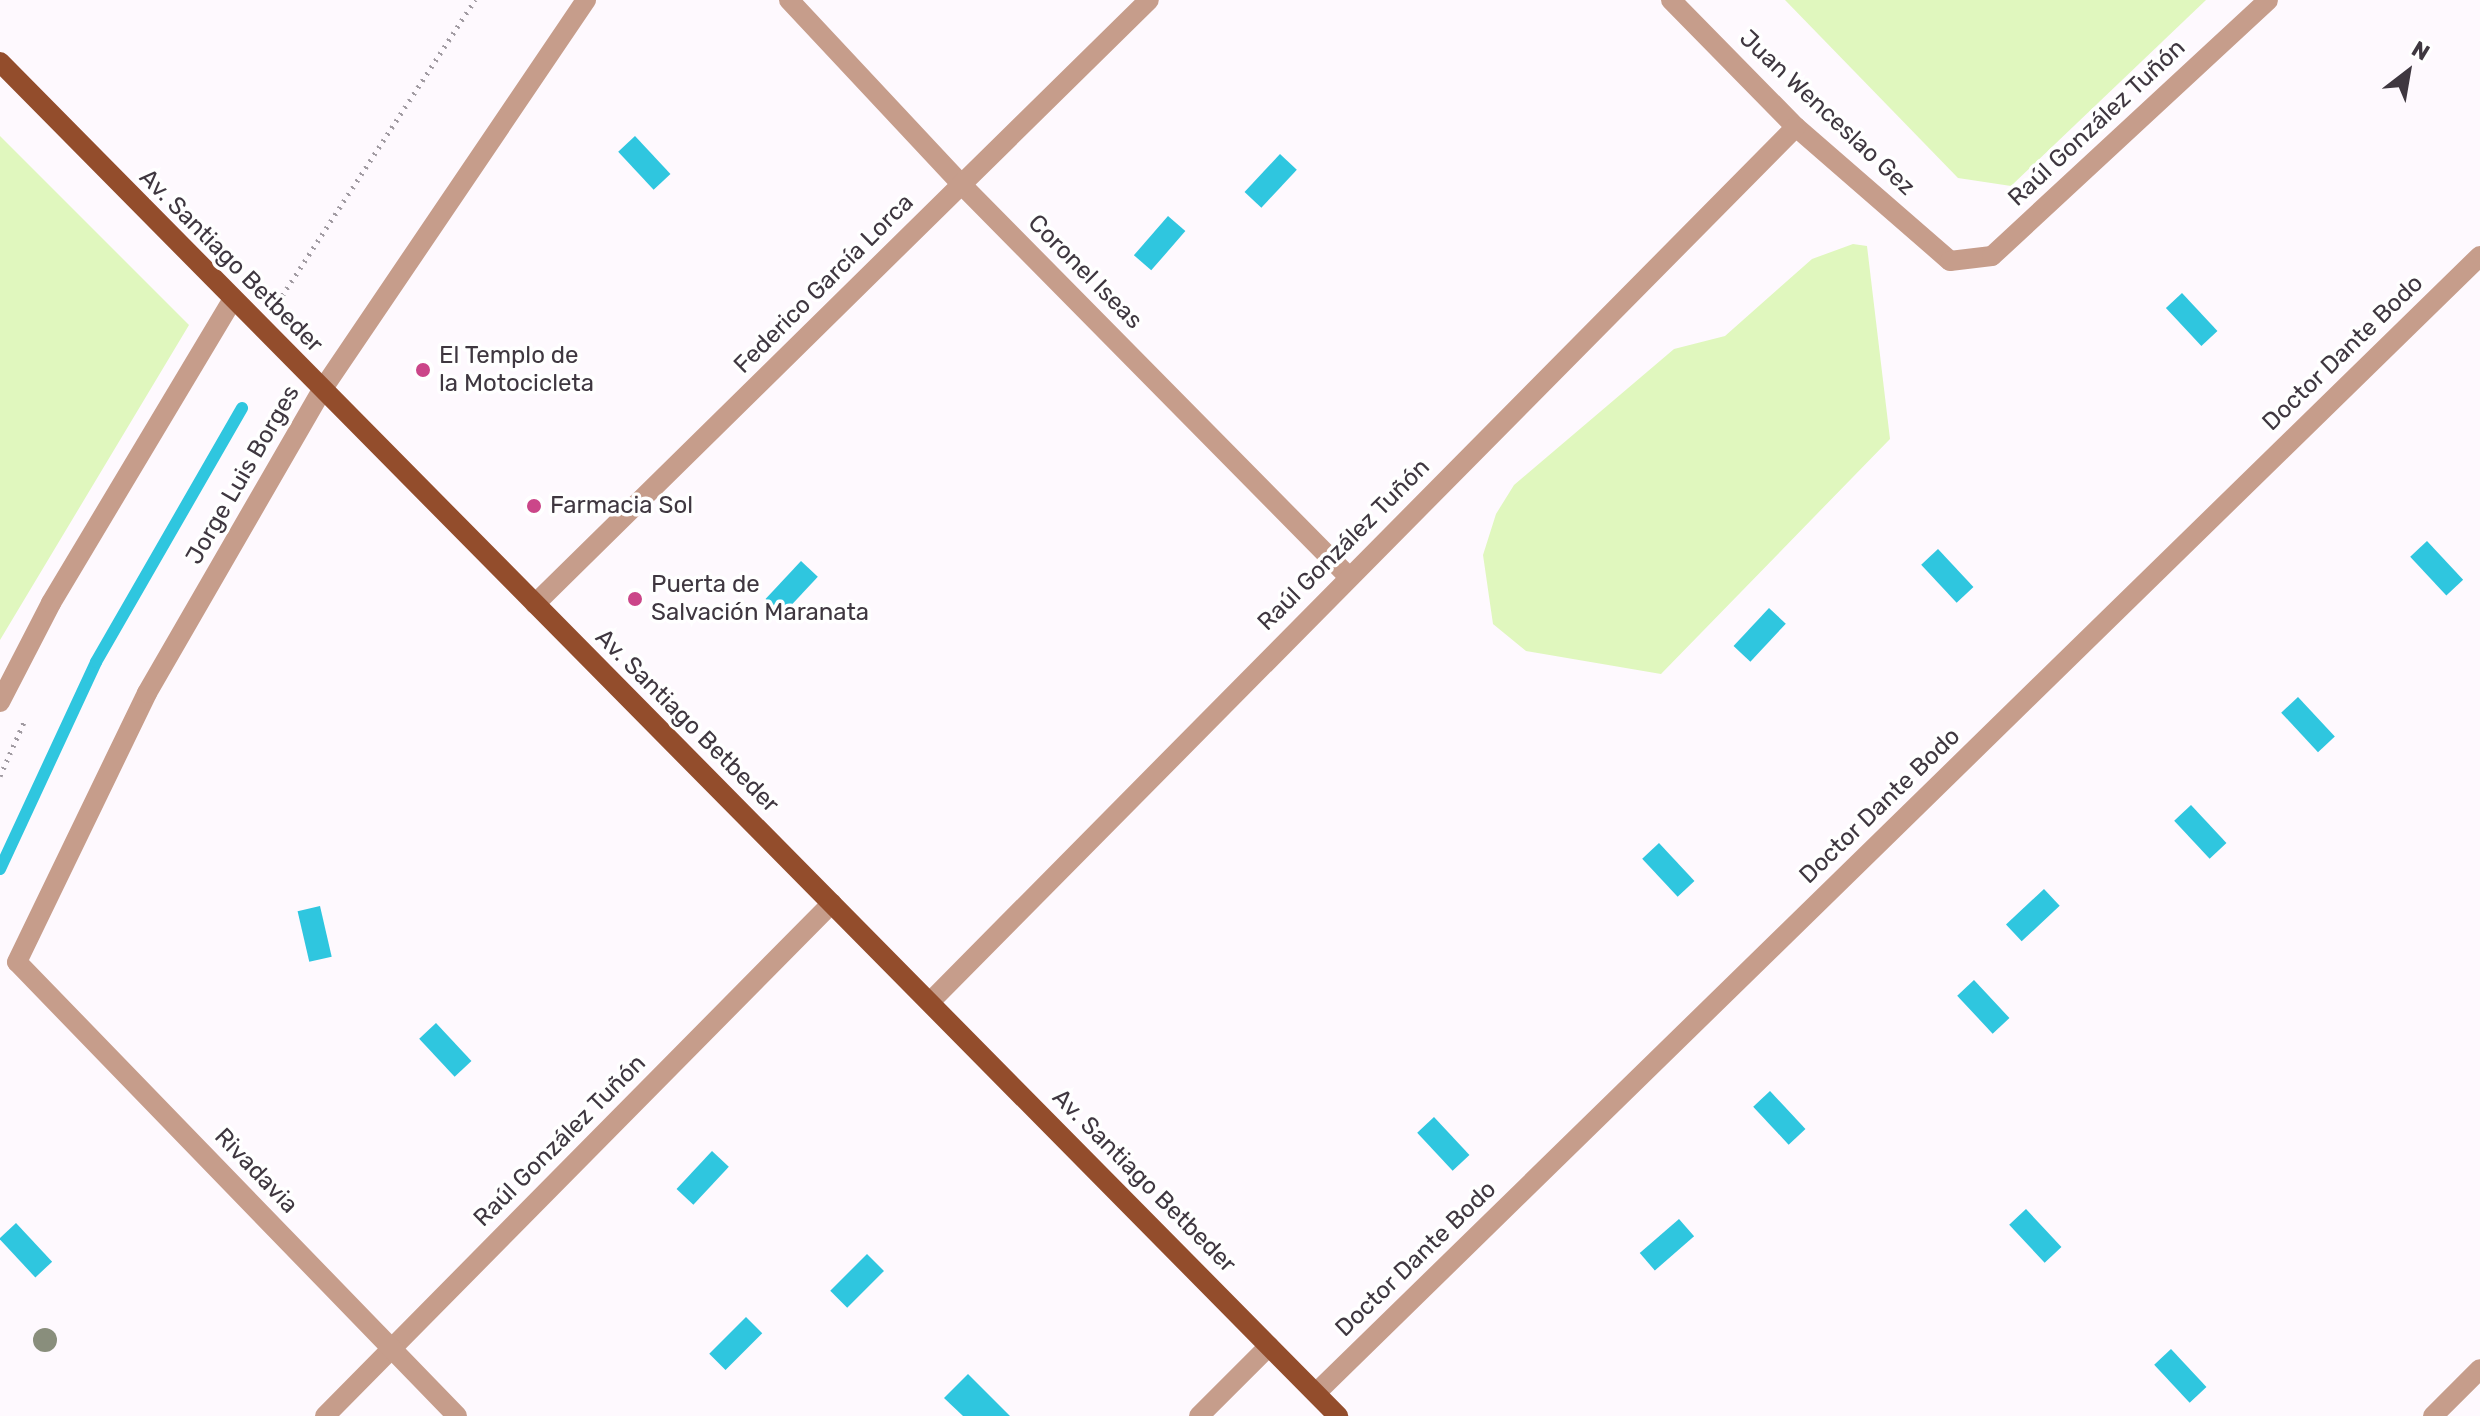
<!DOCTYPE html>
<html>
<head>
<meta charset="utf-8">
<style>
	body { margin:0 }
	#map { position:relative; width:2480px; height:1416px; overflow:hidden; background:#fef9fe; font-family:Rubik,sans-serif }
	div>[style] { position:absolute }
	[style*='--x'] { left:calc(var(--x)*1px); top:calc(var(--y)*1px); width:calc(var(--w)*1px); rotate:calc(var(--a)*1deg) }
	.green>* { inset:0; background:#e0f7be }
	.water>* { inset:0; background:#2fc6df; transform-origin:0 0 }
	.stream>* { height:12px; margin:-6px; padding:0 6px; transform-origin:6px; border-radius:6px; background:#2fc6df }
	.path>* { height:5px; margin-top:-2.5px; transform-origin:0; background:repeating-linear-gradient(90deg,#a19ba2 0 2px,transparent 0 8px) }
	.minor>* { height:20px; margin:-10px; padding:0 10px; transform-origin:10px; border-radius:10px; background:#c69d8b }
	.major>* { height:20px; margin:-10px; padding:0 10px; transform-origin:10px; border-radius:10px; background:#934d2c }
	.trees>* { width:24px; height:24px; margin:-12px; border-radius:50%; background:#898e7c }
	.dots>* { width:22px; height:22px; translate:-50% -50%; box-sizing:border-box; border:4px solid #fff; border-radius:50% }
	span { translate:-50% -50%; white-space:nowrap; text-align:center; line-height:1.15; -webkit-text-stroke:7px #fff; paint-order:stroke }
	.street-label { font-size:24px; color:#3f3740 }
	.poi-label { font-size:24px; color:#3f3740 }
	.left { translate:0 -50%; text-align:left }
	.north { position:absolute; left:2368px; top:32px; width:80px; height:80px; -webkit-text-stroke:6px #fff; paint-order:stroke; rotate:31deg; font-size:22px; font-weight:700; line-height:32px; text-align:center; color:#3f3740 }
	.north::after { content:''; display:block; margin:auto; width:28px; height:36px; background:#3f3740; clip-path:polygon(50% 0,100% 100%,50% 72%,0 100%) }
</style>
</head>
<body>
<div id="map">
	<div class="green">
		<div style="clip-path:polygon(1785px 0,2206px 0,2011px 186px,1958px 178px)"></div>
		<div style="clip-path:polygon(0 136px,189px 325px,0 640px)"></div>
		<div style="clip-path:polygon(1853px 244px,1867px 246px,1890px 439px,1661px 674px,1526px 651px,1493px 624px,1483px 555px,1496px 514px,1514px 485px,1674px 349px,1725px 336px,1812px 259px)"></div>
	</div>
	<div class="water">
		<div style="left:635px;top:136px;width:52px;height:23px;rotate:47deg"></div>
		<div style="left:1280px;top:154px;width:23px;height:52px;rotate:43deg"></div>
		<div style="left:1168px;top:216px;width:23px;height:52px;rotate:41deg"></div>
		<div style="left:2182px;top:293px;width:52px;height:22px;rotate:47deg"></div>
		<div style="left:2427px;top:541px;width:53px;height:23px;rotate:47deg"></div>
		<div style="left:1938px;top:549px;width:52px;height:23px;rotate:47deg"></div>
		<div style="left:801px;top:561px;width:23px;height:52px;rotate:43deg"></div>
		<div style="left:1769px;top:608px;width:23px;height:52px;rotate:43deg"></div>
		<div style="left:2298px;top:697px;width:54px;height:23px;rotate:47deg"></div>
		<div style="left:2191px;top:805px;width:52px;height:23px;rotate:47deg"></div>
		<div style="left:1659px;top:843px;width:52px;height:23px;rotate:47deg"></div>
		<div style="left:2044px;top:889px;width:23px;height:52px;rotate:47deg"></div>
		<div style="left:320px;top:906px;width:52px;height:23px;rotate:77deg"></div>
		<div style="left:1974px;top:980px;width:52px;height:23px;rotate:47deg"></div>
		<div style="left:436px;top:1023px;width:52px;height:23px;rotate:47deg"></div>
		<div style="left:1770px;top:1091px;width:52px;height:23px;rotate:47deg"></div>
		<div style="left:1434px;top:1117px;width:52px;height:23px;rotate:47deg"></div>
		<div style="left:712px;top:1151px;width:23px;height:52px;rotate:43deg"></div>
		<div style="left:2026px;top:1209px;width:52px;height:23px;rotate:47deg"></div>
		<div style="left:1679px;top:1219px;width:23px;height:52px;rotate:49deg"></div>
		<div style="left:16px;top:1223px;width:53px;height:23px;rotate:47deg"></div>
		<div style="left:867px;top:1254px;width:24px;height:52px;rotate:45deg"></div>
		<div style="left:746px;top:1317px;width:23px;height:52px;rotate:45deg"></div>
		<div style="left:2171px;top:1349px;width:52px;height:23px;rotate:47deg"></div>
		<div style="clip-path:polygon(968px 1374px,1010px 1416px,963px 1416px,944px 1398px)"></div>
	</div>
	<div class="stream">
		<div style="--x:0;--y:869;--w:228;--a:-65.1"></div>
		<div style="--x:96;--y:662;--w:293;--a:-60.1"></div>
	</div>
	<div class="path">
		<div style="--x:278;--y:302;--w:361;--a:-56.9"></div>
		<div style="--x:0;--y:776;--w:59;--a:-66"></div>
	</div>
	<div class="minor">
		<div style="--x:789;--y:0;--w:253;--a:46.9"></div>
		<div style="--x:962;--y:185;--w:551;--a:45.37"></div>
		<div style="--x:1671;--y:0;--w:178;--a:45.5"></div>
		<div style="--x:1796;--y:127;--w:204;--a:41"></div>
		<div style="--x:1950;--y:261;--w:42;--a:-6.8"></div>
		<div style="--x:1992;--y:256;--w:376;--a:-42.8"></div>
		<div style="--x:535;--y:604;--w:861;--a:-44.53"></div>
		<div style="--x:0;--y:702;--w:111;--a:-62.7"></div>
		<div style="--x:51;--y:603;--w:353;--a:-59.1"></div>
		<div style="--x:930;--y:1002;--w:1231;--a:-45.3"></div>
		<div style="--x:1316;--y:1393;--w:1627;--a:-44.33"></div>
		<div style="--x:325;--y:1416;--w:721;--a:-45.34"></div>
		<div style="--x:457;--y:1416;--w:632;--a:-134.1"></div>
		<div style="--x:17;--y:962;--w:299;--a:-64.2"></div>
		<div style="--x:147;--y:693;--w:350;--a:-60"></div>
		<div style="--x:322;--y:390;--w:471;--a:-55.9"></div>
		<div style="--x:1199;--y:1416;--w:99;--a:-45"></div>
		<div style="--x:2433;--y:1416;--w:66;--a:-45"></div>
	</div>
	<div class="major">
		<div style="--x:0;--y:62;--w:1904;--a:45.34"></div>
	</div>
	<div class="trees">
		<div style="left:45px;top:1340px"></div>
	</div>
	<div class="dots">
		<div style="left:423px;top:370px;background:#cb4689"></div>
		<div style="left:534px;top:506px;background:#cb4689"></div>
		<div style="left:635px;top:599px;background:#cb4689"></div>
	</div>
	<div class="street-label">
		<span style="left:1827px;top:113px;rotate:43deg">Juan Wenceslao Gez</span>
		<span style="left:2097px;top:123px;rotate:-43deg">Raúl González Tuñón</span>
		<span style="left:231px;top:261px;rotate:45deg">Av. Santiago Betbeder</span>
		<span style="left:1085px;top:272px;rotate:45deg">Coronel Iseas</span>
		<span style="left:824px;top:284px;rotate:-45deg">Federico García Lorca</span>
		<span style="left:2343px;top:353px;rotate:-44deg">Doctor Dante Bodo</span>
		<span style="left:243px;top:475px;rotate:-60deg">Jorge Luis Borges</span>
		<span style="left:1344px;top:545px;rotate:-45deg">Raúl González Tuñón</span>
		<span style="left:687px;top:721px;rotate:45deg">Av. Santiago Betbeder</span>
		<span style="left:1880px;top:806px;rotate:-44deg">Doctor Dante Bodo</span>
		<span style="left:560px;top:1141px;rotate:-45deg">Raúl González Tuñón</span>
		<span style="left:256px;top:1171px;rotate:46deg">Rivadavia</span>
		<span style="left:1144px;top:1181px;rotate:45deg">Av. Santiago Betbeder</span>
		<span style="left:1416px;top:1259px;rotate:-44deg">Doctor Dante Bodo</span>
	</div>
	<div class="poi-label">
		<span class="left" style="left:439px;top:370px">El Templo de<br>la Motocicleta</span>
		<span class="left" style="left:550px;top:506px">Farmacia Sol</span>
		<span class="left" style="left:651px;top:599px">Puerta de<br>Salvación Maranata</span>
	</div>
	<div class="north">N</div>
</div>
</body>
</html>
